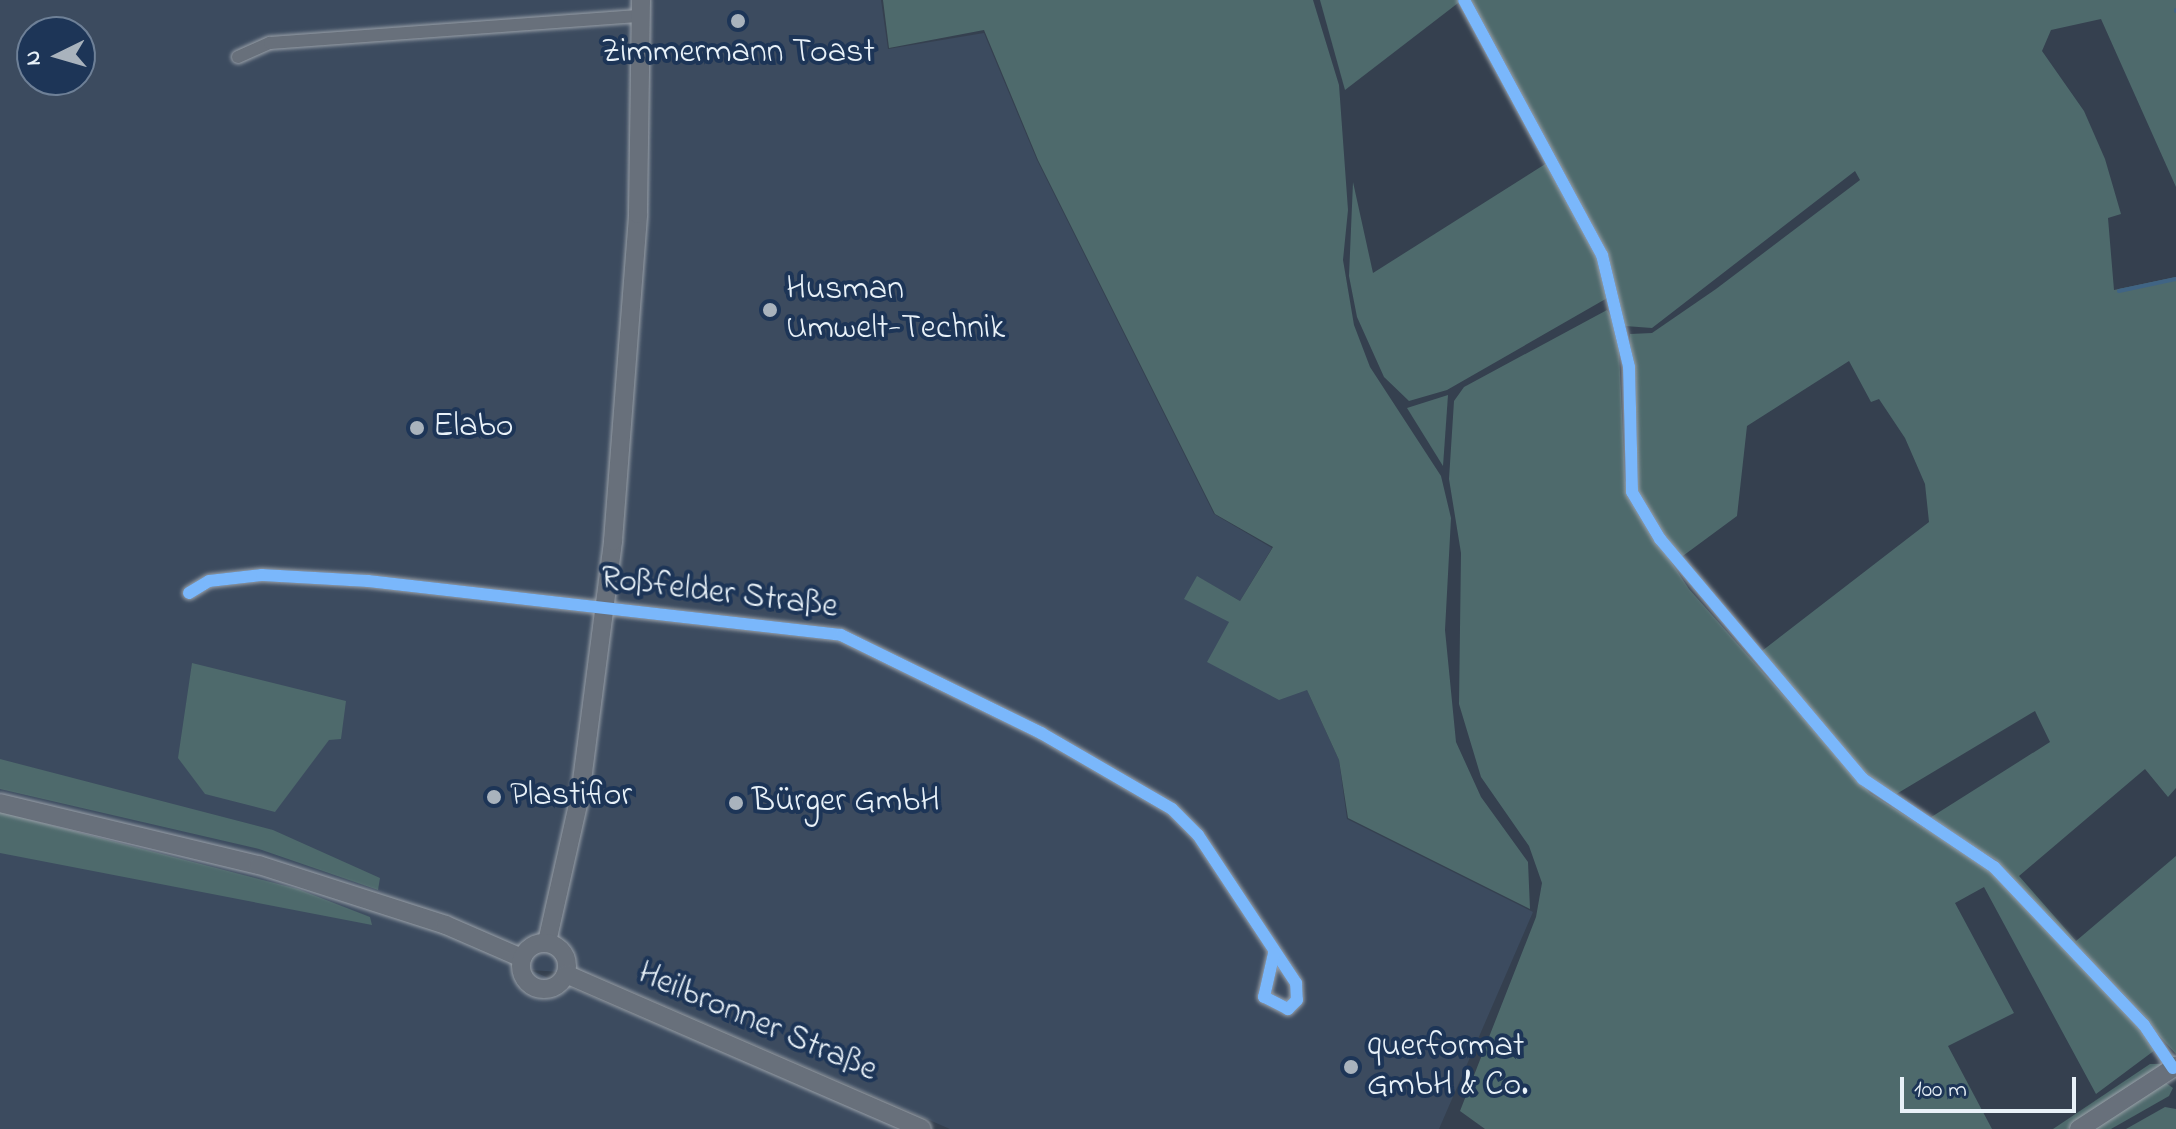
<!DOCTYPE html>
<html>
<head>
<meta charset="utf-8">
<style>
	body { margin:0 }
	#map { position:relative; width:2176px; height:1129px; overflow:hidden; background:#35404f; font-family:"Indie Flower",sans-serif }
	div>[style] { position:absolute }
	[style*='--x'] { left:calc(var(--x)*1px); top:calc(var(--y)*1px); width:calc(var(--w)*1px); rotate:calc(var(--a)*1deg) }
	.built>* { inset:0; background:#3c4b5f }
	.green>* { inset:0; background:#4e6a6c }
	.stream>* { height:4px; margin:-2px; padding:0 2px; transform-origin:2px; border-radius:2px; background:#406484 }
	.roads { filter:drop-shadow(0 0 2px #9aa1a9) drop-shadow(0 0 2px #9aa1a9) }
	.street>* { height:12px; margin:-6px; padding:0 6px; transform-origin:6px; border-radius:6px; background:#68707b }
	.secondary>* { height:18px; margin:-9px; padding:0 9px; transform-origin:9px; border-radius:9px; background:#68707b }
	.secondary>.ring { margin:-9px; padding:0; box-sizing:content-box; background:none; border:18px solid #68707b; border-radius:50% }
	.cycleway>* { height:12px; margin:-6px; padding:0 6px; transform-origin:6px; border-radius:6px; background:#7ab7fb }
	.dots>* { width:22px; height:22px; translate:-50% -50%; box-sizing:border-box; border:4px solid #1d3557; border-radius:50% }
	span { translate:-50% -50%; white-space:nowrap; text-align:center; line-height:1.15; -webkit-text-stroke:8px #1d3557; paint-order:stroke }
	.poi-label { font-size:34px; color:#e8f1f8 }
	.left { translate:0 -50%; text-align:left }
	.street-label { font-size:34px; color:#e8f1f8 }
	.north { position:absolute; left:16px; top:16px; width:80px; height:80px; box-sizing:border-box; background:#1d3557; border:2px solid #6e8097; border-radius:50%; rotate:265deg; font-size:22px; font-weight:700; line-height:32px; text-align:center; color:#e8f1f8 }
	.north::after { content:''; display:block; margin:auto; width:28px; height:36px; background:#a9b3bd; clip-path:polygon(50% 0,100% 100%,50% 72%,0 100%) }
	.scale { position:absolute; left:1900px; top:1077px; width:176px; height:36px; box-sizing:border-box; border:4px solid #e8f1f8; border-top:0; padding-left:10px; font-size:24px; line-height:28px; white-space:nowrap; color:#e8f1f8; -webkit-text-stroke:6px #1d3557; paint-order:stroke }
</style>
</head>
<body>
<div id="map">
	<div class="built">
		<div style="clip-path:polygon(evenodd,0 0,881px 0,888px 49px,984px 33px,1037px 160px,1214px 514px,1272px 548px,1240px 601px,1198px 577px,1229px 622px,1307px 690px,1339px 760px,1347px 819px,1533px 912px,1439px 1129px,950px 1129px,591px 974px,530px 970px,901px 1129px,0 1129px,0 0,32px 32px,80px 32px,80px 80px,32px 80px,32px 32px)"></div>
	</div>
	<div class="green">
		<div style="clip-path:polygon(883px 0,1313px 0,1339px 85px,1348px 210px,1343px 260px,1354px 325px,1370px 367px,1441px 476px,1451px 518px,1445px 630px,1456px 742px,1481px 797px,1528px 862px,1530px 909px,1348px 818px,1339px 760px,1307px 690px,1279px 700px,1207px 662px,1229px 622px,1184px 599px,1197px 576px,1240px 601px,1273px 547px,1215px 514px,1038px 160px,984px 30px,889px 48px)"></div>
		<div style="clip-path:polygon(1320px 0,1462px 0,1345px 90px)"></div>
		<div style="clip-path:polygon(1469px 0,2176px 0,2176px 187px,2101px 19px,2051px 30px,2042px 51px,2084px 111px,2105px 159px,2121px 214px,2108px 218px,2114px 290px,2176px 277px,2176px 788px,2168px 797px,2145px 769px,2019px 876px,2076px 941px,2176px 856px,2176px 1054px,1996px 860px,1925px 821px,2050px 742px,2035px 711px,1888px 799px,1758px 654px,1929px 522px,1925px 484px,1905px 438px,1879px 399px,1871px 402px,1849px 361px,1747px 426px,1737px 516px,1676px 561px,1643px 508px,1633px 479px,1630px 334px,1652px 333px,1716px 289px,1860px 180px,1855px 171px,1652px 328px,1625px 326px,1600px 244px)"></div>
		<div style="clip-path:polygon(1550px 161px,1596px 250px,1609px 297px,1447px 390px,1409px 401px,1384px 377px,1357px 317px,1349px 276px,1353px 182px,1373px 273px)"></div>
		<div style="clip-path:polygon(1607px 310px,1618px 328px,1625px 480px,1645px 522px,1689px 589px,1870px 793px,1995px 872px,2151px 1039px,2155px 1050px,2096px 1094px,1984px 887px,1955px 903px,2014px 1013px,1948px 1046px,1992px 1129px,1485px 1129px,1460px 1111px,1536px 917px,1542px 883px,1529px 846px,1481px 777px,1459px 704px,1461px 553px,1449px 479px,1454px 401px,1464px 387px)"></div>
		<div style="clip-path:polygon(1448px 395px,1443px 466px,1407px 408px)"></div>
		<div style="clip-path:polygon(192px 663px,346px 701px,341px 739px,329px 740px,275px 812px,205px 794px,178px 758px)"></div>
		<div style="clip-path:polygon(0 759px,273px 830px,380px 878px,378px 890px,259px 849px,0 789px)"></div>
		<div style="clip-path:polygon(0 812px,298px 889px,370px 917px,372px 925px,0 853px)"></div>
		<div style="clip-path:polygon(2150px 1064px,2163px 1064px,2068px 1129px,2053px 1129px)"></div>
		<div style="clip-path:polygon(2166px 1083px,2173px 1088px,2169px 1096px,2111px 1129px,2093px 1129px)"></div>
		<div style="clip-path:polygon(2165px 1107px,2176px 1109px,2176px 1129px,2126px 1129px)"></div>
	</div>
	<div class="stream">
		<div style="--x:2176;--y:10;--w:1;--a:90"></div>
		<div style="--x:2119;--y:291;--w:58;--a:-11.9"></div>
	</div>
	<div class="roads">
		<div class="street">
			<div style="--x:1464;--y:0;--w:290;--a:61.6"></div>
			<div style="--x:1602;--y:255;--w:115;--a:76.4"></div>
			<div style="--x:1629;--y:367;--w:125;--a:88.6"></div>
			<div style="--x:1632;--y:492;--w:55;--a:59.2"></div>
			<div style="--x:1660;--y:539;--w:314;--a:49.8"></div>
			<div style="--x:1863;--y:779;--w:158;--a:33.9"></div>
			<div style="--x:1994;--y:867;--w:218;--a:46.5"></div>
			<div style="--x:2144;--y:1025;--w:52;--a:56"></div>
			<div style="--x:238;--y:57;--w:35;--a:-24"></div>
			<div style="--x:270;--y:43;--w:372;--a:-4.2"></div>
			<div style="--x:189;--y:593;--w:23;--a:-31"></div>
			<div style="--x:209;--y:581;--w:53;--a:-6.5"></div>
			<div style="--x:262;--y:575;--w:106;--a:3.2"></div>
			<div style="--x:368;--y:581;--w:476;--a:6.5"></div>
			<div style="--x:841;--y:635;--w:223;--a:26.1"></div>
			<div style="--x:1041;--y:733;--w:151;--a:30.1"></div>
			<div style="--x:1172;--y:809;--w:37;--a:45"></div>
			<div style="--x:1198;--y:835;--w:178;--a:56.5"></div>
			<div style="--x:1296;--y:983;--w:17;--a:87"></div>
			<div style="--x:1297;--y:1000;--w:13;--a:135"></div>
			<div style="--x:1288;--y:1009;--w:27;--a:-153"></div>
			<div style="--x:1264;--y:997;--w:45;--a:-77.2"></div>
		</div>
		<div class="secondary">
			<div style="--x:0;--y:803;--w:266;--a:13.5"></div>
			<div style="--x:259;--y:865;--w:196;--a:17.8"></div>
			<div style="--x:446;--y:925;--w:83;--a:23.5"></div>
			<div style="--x:547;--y:942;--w:150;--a:-77.3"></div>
			<div style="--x:580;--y:796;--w:257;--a:-82.6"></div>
			<div style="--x:613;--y:541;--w:328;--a:-85.6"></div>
			<div style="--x:638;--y:214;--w:214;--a:-89.2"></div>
			<div class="ring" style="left:521px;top:943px;width:28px;height:28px"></div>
			<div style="--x:566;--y:974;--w:388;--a:23.5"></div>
			<div style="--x:2079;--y:1129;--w:116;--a:-33"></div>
		</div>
	</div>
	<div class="cycleway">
		<div style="--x:1464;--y:0;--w:290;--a:61.6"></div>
		<div style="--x:1602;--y:255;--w:115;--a:76.4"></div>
		<div style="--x:1629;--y:367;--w:125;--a:88.6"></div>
		<div style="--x:1632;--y:492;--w:55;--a:59.2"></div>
		<div style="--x:1660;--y:539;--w:314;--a:49.8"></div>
		<div style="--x:1863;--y:779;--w:158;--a:33.9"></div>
		<div style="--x:1994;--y:867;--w:218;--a:46.5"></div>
		<div style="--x:2144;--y:1025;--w:52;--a:56"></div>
		<div style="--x:189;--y:593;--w:23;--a:-31"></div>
		<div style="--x:209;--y:581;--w:53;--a:-6.5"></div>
		<div style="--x:262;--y:575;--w:106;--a:3.2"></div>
		<div style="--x:368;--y:581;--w:476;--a:6.5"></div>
		<div style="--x:841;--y:635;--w:223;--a:26.1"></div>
		<div style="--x:1041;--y:733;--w:151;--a:30.1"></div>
		<div style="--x:1172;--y:809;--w:37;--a:45"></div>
		<div style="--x:1198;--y:835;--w:178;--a:56.5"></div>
		<div style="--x:1296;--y:983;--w:17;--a:87"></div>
		<div style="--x:1297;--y:1000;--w:13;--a:135"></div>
		<div style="--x:1288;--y:1009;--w:27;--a:-153"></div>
		<div style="--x:1264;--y:997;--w:45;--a:-77.2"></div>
	</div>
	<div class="dots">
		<div style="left:738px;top:21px;background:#a9b3bd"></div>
		<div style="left:770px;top:310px;background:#a9b3bd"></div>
		<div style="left:417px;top:428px;background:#a9b3bd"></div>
		<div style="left:494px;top:797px;background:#a9b3bd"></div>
		<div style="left:736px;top:803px;background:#a9b3bd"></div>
		<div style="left:1351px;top:1067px;background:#a9b3bd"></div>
	</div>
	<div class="poi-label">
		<span style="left:738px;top:54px">Zimmermann Toast</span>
		<span class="left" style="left:786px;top:310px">Husman<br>Umwelt-Technik</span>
		<span class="left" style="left:433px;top:428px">Elabo</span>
		<span class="left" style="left:510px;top:797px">Plastiflor</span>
		<span class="left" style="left:752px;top:803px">Bürger GmbH</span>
		<span class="left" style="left:1367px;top:1067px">querformat<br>GmbH &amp; Co.</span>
	</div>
	<div class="street-label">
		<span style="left:719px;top:594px;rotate:7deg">Roßfelder Straße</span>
		<span style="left:757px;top:1023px;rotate:23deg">Heilbronner Straße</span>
	</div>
	<div class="north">N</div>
	<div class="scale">100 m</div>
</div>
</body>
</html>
